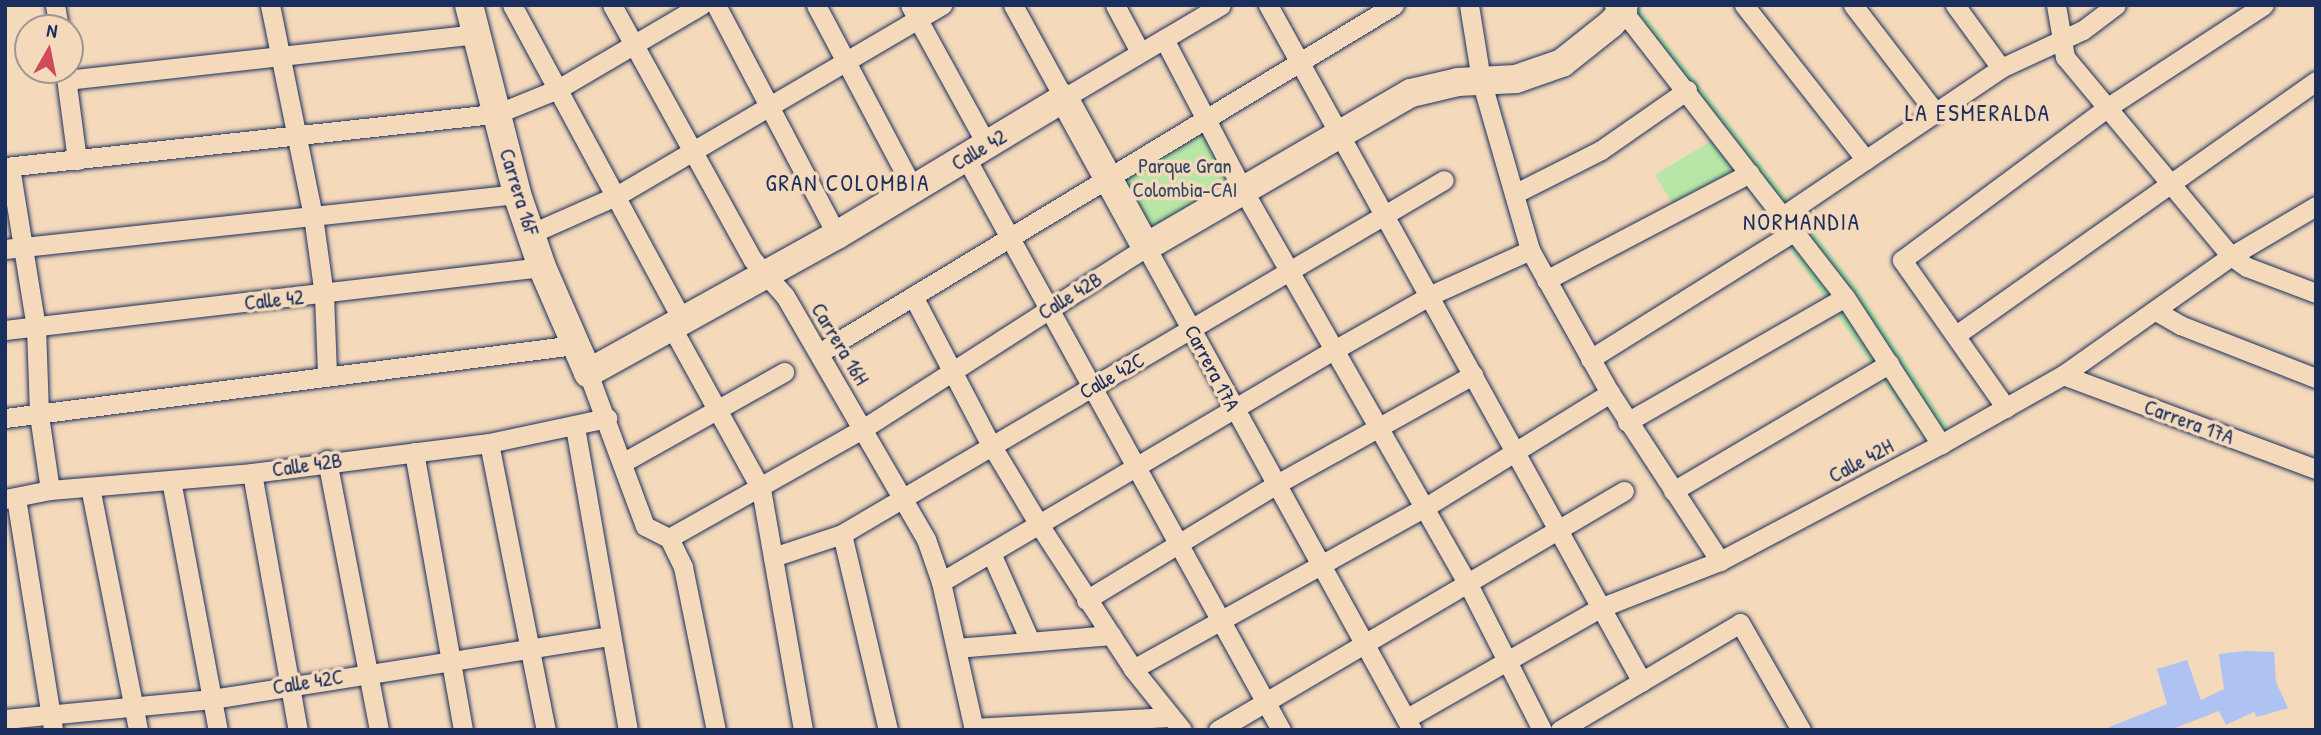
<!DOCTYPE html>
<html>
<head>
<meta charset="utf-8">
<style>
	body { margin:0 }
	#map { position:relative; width:2321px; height:735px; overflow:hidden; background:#f4d9bb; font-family:"Patrick Hand",sans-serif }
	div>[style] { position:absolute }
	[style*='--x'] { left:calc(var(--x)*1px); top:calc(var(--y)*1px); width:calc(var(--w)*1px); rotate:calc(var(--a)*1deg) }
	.green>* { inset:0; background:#b7e6a6; transform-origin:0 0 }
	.building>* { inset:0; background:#aec3f2 }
	.roads { filter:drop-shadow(0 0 2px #1b2f5e) drop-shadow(0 0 2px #1b2f5e) }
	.street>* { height:19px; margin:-9.5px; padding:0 9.5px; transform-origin:9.5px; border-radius:9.5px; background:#f4d9bb }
	.secondary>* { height:28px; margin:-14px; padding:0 14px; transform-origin:14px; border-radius:14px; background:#f4d9bb }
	span { translate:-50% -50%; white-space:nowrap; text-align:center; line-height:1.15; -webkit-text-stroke:7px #f4d9bb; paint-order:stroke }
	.street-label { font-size:21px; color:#1b2f5e }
	.park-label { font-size:21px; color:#324a69 }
	.neighbourhood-label { font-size:23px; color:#1b2f5e; letter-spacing:2px }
	.frame { position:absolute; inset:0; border:7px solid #1b2f5e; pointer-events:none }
	.north { position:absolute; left:14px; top:14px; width:70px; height:70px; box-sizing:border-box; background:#f4d9bb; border:2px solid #9d9596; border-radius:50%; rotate:9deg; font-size:19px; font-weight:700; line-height:28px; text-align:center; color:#1b2f5e }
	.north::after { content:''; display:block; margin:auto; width:24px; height:32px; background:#d1495b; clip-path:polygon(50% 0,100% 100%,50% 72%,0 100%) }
</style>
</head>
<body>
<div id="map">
	<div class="green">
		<div style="clip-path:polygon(1600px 5px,1637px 5px,1857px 288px,1952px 433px,1929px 445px,1740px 178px,1678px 213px,1655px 175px,1711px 141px,1636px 42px)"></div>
		<div style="left:1205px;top:119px;width:81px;height:114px;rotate:62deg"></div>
	</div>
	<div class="building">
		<div style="clip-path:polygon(2246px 651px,2274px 652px,2276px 682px,2288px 708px,2257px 717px,2254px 712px,2226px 725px,2219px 711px,2170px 730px,2102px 730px,2167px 704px,2157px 669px,2187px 660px,2201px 700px,2224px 689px,2219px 654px)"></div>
	</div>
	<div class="roads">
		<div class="street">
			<div style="--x:55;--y:5;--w:23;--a:80"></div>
			<div style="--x:270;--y:5;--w:215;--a:78.5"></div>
			<div style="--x:313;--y:216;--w:80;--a:82.1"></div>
			<div style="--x:324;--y:295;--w:79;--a:87.8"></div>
			<div style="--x:512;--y:5;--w:358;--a:61.6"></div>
			<div style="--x:612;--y:5;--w:291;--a:61.1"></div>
			<div style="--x:753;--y:260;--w:48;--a:48.4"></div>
			<div style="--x:785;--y:296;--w:281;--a:59.9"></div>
			<div style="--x:926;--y:539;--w:46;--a:70.8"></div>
			<div style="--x:941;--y:582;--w:152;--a:77.4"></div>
			<div style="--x:716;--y:5;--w:260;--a:62.3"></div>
			<div style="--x:816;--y:5;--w:209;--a:62.1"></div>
			<div style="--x:910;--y:5;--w:160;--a:61.2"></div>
			<div style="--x:1013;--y:5;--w:106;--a:61.3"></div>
			<div style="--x:1064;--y:98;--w:182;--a:-30.6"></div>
			<div style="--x:1115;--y:5;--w:53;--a:62"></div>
			<div style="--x:1268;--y:5;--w:773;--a:61.08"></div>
			<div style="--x:1469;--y:5;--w:76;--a:80.9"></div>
			<div style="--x:1481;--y:80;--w:177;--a:73.9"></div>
			<div style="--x:1530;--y:250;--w:164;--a:60.8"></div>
			<div style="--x:1610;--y:393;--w:201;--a:56.8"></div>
			<div style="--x:1628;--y:5;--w:8;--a:130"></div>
			<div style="--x:1623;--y:11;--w:362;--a:52.2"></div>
			<div style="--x:1845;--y:297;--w:176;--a:56.9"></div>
			<div style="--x:1744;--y:5;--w:197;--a:51.8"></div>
			<div style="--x:1853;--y:5;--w:135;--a:52.5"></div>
			<div style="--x:1955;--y:5;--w:78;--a:53.9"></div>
			<div style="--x:2056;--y:5;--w:53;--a:80.2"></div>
			<div style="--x:2065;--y:57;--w:259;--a:50.2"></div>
			<div style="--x:2231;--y:256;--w:19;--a:35"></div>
			<div style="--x:2247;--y:267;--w:74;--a:20.6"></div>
			<div style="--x:1164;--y:39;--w:170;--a:62.4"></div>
			<div style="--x:1243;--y:190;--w:454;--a:60.3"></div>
			<div style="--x:1468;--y:584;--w:164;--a:63.1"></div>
			<div style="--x:65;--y:70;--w:91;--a:82.4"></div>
			<div style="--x:67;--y:80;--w:412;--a:-6.4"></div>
			<div style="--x:966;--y:158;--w:653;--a:61.16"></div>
			<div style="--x:5;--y:167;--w:494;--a:-6.2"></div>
			<div style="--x:496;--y:114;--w:67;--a:-22"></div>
			<div style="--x:558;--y:89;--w:166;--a:-30.4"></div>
			<div style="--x:10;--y:167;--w:162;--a:80.8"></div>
			<div style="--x:36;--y:327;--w:88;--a:88"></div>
			<div style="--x:39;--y:415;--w:76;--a:81.7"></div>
			<div style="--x:1514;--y:194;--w:97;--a:-26.8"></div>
			<div style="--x:1601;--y:150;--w:105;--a:-34.9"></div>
			<div style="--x:1784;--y:215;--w:262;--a:-34.1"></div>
			<div style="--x:2001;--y:68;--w:90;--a:-24.9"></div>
			<div style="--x:2083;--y:30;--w:41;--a:-37.1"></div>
			<div style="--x:530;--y:234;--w:96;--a:-23.9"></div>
			<div style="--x:618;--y:195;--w:376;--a:-30.4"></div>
			<div style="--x:5;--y:249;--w:515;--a:-6.13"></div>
			<div style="--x:1546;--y:280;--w:230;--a:-27.7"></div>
			<div style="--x:913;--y:296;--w:166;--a:62.4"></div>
			<div style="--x:990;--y:443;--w:93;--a:59"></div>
			<div style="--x:1038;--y:523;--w:174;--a:56.9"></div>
			<div style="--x:1133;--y:669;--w:78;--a:51.2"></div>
			<div style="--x:2156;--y:311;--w:28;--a:30"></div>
			<div style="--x:2180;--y:325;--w:146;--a:21.3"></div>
			<div style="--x:671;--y:326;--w:186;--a:61.1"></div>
			<div style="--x:761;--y:489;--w:245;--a:80.1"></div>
			<div style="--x:5;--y:330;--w:541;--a:-6.69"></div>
			<div style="--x:1956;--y:335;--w:441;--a:-35.2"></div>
			<div style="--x:819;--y:353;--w:672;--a:-31.18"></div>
			<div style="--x:1590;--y:359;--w:242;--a:-32"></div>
			<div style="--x:588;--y:373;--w:163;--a:69.6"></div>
			<div style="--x:645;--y:526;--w:27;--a:27"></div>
			<div style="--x:669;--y:538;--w:32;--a:64"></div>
			<div style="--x:683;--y:567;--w:166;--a:78.6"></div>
			<div style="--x:2063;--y:375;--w:270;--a:20.4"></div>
			<div style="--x:2006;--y:408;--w:181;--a:-125.1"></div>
			<div style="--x:1902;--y:260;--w:257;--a:-36.6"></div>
			<div style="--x:2108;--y:107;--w:186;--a:-33.2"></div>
			<div style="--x:5;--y:418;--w:575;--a:-7.3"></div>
			<div style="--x:1627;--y:422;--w:251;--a:-29.8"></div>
			<div style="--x:575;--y:427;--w:308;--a:80.1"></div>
			<div style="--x:489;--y:443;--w:293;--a:78.8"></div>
			<div style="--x:414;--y:452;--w:282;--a:80"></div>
			<div style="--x:327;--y:460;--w:275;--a:79.1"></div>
			<div style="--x:622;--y:463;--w:186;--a:-29.3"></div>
			<div style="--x:252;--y:473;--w:261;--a:79.9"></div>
			<div style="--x:171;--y:480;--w:254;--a:79.4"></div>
			<div style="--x:90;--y:487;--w:248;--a:78.8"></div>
			<div style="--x:1673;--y:491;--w:251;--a:-30.5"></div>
			<div style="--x:16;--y:498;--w:235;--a:80.9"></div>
			<div style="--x:5;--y:499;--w:46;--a:-11.3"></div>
			<div style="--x:50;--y:490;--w:203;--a:-4.8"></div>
			<div style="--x:252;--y:473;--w:239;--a:-7.2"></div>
			<div style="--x:489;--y:443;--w:121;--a:-12"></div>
			<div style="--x:842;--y:534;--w:201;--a:76.8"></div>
			<div style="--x:669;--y:538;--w:224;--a:-29.4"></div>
			<div style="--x:864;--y:428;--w:335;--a:-32.7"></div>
			<div style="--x:1146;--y:247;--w:551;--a:61.16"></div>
			<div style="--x:991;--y:553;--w:96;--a:66.1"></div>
			<div style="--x:773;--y:557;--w:73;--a:-18.4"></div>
			<div style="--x:842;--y:534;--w:698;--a:-30.46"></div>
			<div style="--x:941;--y:582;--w:456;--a:-30.6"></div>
			<div style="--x:1334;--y:350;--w:112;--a:-29.6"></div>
			<div style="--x:1431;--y:295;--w:109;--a:-24.4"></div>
			<div style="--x:1086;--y:600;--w:221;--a:-31.3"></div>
			<div style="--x:1275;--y:485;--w:227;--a:-29.1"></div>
			<div style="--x:956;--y:648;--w:156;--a:-4.8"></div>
			<div style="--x:1133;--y:669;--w:333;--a:-29"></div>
			<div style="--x:1424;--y:508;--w:219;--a:-31.7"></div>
			<div style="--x:1407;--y:718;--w:222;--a:-29.7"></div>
			<div style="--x:1600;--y:608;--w:129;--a:-21.4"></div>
			<div style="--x:1720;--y:561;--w:250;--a:-27.9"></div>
			<div style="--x:1941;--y:444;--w:140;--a:-29.5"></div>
			<div style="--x:2063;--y:375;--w:206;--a:-35.3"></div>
			<div style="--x:2231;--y:256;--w:99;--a:-30.5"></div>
			<div style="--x:5;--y:719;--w:208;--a:-5.5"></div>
			<div style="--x:212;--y:699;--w:403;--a:-9"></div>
			<div style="--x:973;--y:728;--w:196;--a:-3.2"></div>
			<div style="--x:1218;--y:730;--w:471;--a:-30.5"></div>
			<div style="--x:1560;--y:730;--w:209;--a:-30.7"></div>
			<div style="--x:1740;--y:623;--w:123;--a:60.3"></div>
		</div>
		<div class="secondary">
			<div style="--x:469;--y:5;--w:195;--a:75.7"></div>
			<div style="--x:517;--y:194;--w:77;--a:71.1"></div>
			<div style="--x:542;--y:267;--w:116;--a:66.5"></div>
			<div style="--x:588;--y:373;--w:285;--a:-29"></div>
			<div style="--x:837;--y:235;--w:265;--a:-31.1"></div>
			<div style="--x:1064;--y:98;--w:170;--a:61.2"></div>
			<div style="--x:1146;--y:247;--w:306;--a:-30.2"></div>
			<div style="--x:1411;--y:93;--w:48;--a:-13.2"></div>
			<div style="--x:1458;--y:82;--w:58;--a:-3"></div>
			<div style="--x:1516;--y:79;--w:49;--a:-19.2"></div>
			<div style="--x:1562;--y:63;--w:63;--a:-38.5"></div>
			<div style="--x:1611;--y:24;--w:18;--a:-47"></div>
			<div style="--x:1623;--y:11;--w:7;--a:-124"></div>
		</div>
	</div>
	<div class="street-label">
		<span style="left:979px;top:150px;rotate:-31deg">Calle 42</span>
		<span style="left:519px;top:192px;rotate:73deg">Carrera 16F</span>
		<span style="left:1070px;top:296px;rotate:-32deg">Calle 42B</span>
		<span style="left:274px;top:300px;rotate:-6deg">Calle 42</span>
		<span style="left:840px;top:344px;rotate:59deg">Carrera 16H</span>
		<span style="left:1212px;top:368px;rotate:62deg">Carrera 17A</span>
		<span style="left:1112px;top:376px;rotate:-30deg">Calle 42C</span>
		<span style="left:2189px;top:422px;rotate:20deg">Carrera 17A</span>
		<span style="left:1861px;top:461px;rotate:-28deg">Calle 42H</span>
		<span style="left:307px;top:465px;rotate:-8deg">Calle 42B</span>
		<span style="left:308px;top:682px;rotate:-9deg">Calle 42C</span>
	</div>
	<div class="park-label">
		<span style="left:1185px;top:178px">Parque Gran<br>Colombia-CAI</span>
	</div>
	<div class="neighbourhood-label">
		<span style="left:1978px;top:113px">LA ESMERALDA</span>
		<span style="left:848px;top:183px">GRAN COLOMBIA</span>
		<span style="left:1802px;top:222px">NORMANDIA</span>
	</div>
	<div class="frame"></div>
	<div class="north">N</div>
</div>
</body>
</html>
